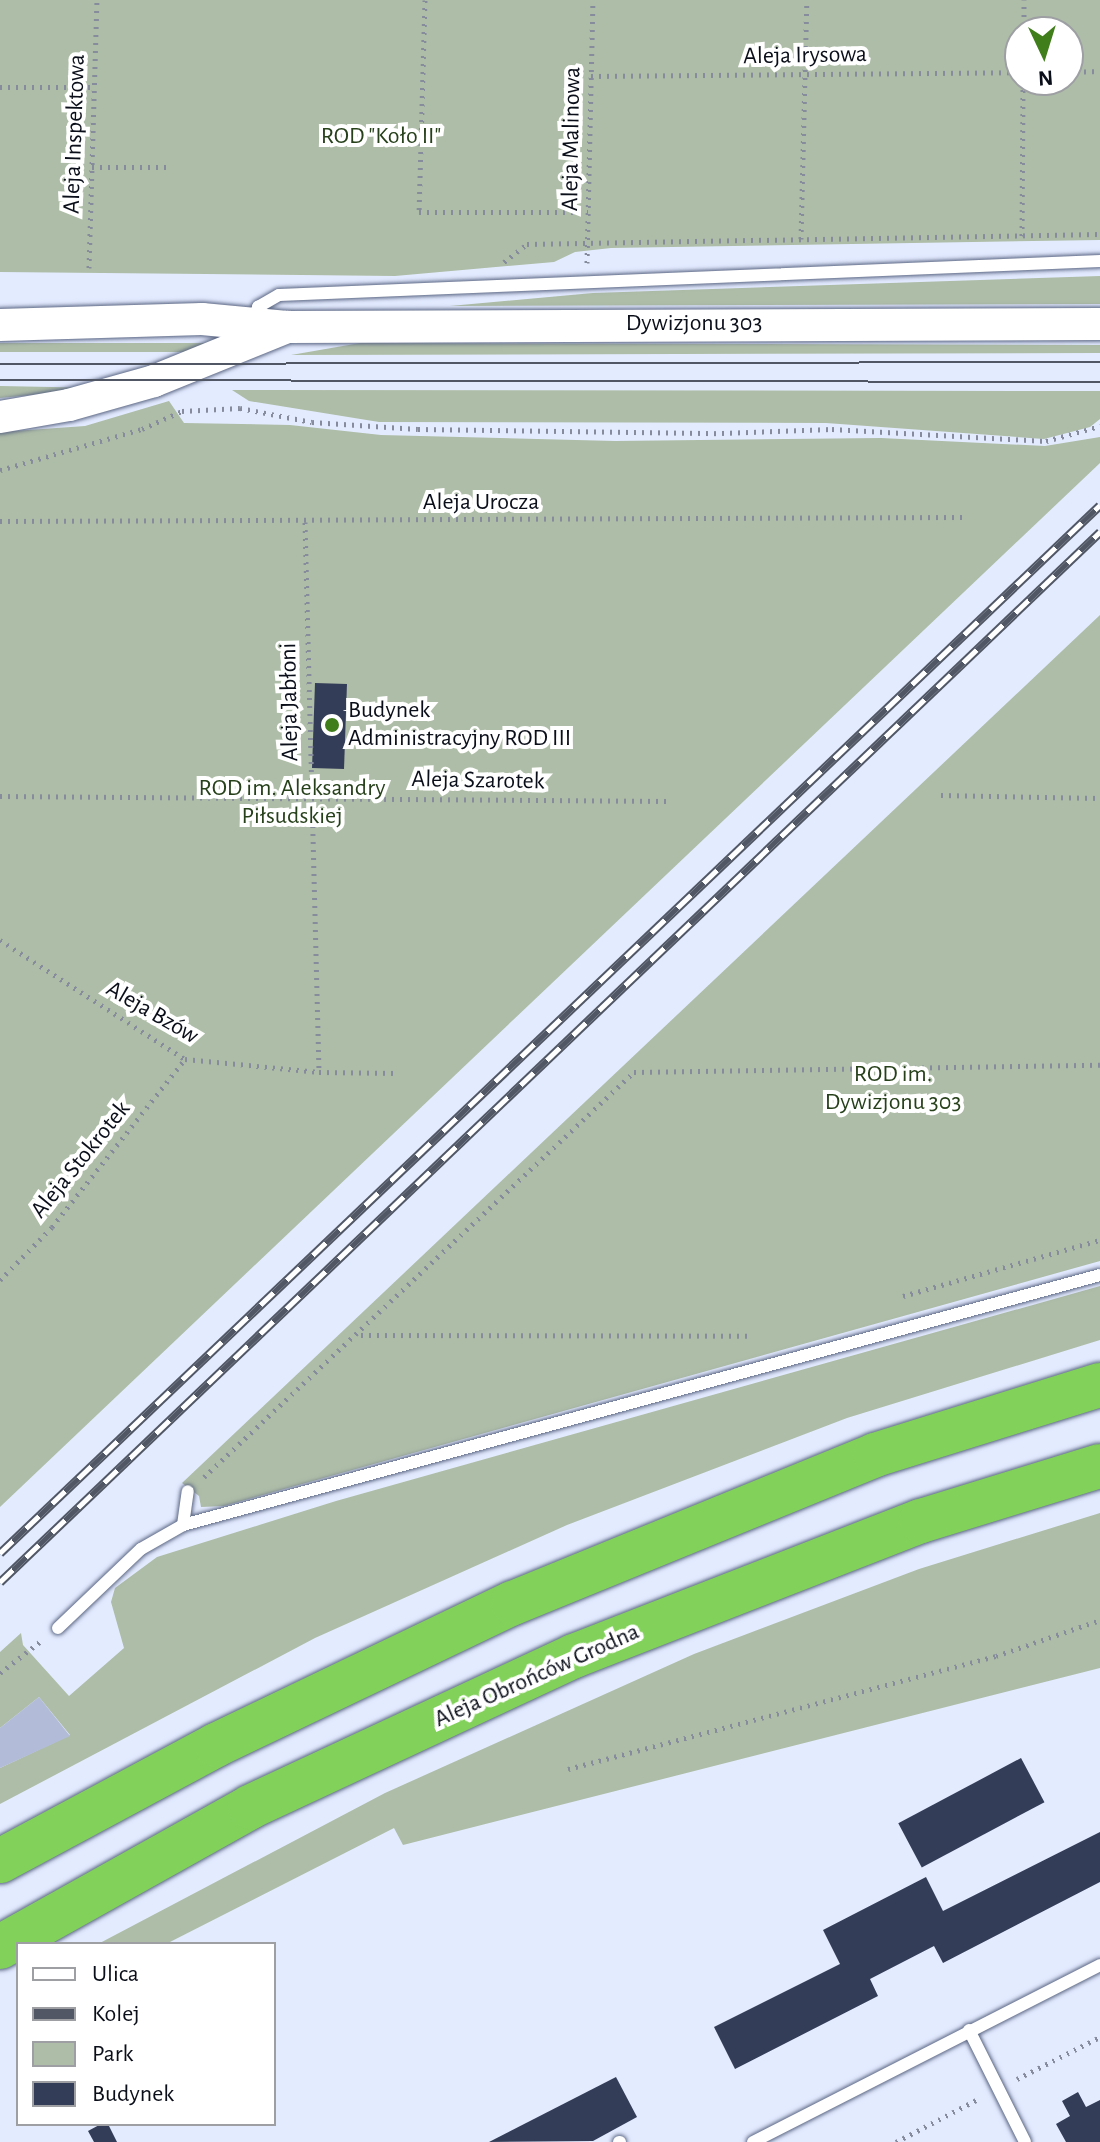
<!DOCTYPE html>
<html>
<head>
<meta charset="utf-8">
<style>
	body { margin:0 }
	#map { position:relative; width:1100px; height:2142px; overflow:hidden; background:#e3ebff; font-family:"Alegreya Sans",sans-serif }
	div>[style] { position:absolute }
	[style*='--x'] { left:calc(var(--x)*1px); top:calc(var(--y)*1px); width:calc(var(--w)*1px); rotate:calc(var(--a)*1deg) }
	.green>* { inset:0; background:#aebda7; transform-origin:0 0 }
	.water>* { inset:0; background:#b2bcd8 }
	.building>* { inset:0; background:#343d58; transform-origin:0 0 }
	.path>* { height:5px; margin-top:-2.5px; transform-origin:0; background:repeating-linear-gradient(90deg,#868c9c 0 2px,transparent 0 8px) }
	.roads { filter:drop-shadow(0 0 2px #5b6683) drop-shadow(0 0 2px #5b6683) }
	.service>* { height:12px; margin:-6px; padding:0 6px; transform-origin:6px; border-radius:6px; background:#fff }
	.tertiary>* { height:32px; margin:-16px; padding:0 16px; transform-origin:16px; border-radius:16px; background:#fff }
	.motorway>* { height:44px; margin:-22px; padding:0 22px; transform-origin:22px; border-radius:22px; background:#82d15b }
	.tram>* { height:2px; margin:-1px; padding:0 1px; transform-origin:1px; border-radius:1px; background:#515764 }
	.rail>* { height:9px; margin-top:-4.5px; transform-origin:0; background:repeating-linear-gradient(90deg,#fff 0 18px,#515764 0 36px); box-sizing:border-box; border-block:2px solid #515764 }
	.dots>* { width:22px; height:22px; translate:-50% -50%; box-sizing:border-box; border:4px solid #fff; border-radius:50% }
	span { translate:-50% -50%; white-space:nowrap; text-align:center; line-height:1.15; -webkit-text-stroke:8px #fff; paint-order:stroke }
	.street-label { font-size:24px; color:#0a0e19 }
	.park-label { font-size:24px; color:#26401a }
	.poi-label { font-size:24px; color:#0a0e19 }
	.left { translate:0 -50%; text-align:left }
	.legend { position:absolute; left:16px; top:1942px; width:260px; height:184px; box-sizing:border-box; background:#fff; border:2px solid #9d9fa3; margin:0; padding:10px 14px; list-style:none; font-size:24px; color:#0a0e19 }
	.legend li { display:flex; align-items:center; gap:16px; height:40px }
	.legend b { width:40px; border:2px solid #9d9fa3 }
	.north { position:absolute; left:1004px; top:16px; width:80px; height:80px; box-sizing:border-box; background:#fff; border:2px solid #9d9fa3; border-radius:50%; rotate:176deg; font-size:22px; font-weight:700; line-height:32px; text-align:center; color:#0a0e19 }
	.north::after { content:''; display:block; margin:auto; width:28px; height:36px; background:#407e1b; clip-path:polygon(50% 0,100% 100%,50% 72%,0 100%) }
</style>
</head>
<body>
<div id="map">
	<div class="green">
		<div style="clip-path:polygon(evenodd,0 0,1100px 0,1100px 240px,611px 248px,575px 252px,554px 262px,395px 276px,0 272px,0 0,1020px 32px,1068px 32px,1068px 80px,1020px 80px,1020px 32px)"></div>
		<div style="clip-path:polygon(1100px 276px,1100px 304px,450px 306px,593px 293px)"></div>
		<div style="left:0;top:343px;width:218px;height:9px"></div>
		<div style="clip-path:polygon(360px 343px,1100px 345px,1100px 353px,291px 355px)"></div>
		<div style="clip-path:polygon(0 386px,104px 388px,0 398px)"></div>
		<div style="clip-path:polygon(232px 390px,1100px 391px,1100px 419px,1090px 427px,1044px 439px,826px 423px,379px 422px,249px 401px)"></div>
		<div style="clip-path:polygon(169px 401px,184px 423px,290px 425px,381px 435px,615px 441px,881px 438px,1045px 446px,1100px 437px,1100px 463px,0 1507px,0 432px,85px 426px)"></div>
		<div style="clip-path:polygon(1100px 615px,1100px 1261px,224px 1506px,201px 1507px,199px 1496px,182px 1483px)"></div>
		<div style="clip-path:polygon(1100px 1286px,1100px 1340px,847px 1418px,567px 1525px,315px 1638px,0 1804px,0 1768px,70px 1735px,39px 1697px,0 1728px,0 1652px,21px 1633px,23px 1645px,69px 1696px,124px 1648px,111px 1602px,115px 1588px,157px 1557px,336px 1501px)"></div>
		<div style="clip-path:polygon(1100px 1513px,1100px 1668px,403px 1845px,394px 1828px,166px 1944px,98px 1944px,385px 1793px,694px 1654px,919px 1569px)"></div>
	</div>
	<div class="water">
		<div style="clip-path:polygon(39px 1697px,70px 1736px,0 1768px,0 1728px)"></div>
	</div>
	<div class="building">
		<div style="left:315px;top:683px;width:32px;height:85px;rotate:2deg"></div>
		<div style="left:1021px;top:1758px;width:50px;height:139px;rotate:62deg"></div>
		<div style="clip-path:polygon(1100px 1832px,1100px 1882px,943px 1963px,934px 1946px,870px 1979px,878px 1996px,735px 2069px,714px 2027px,840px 1964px,823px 1930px,926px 1877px,943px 1911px)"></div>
		<div style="clip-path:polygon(616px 2077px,637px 2117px,593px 2141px,489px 2142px)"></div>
		<div style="clip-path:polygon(1078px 2092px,1086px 2107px,1100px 2100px,1100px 2142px,1066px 2142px,1056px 2124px,1070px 2116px,1062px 2101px)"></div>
		<div style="clip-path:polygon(101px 2124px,108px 2124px,117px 2142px,94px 2142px,88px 2131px)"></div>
	</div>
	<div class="path">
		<div style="--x:425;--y:0;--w:212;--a:91.6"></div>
		<div style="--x:419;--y:212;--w:169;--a:0"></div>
		<div style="--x:1024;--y:32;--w:32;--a:-90"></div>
		<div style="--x:1068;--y:72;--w:32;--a:-2"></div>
		<div style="--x:591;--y:76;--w:429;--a:-0.5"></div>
		<div style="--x:0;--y:87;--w:94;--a:0"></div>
		<div style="--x:92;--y:167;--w:80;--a:0"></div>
		<div style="--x:1022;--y:236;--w:156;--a:-89.6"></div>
		<div style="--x:801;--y:239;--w:239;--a:-88.6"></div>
		<div style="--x:504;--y:262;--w:29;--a:-38"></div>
		<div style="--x:527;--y:244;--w:573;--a:-1"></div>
		<div style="--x:587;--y:263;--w:263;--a:-88.7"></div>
		<div style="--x:89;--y:268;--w:268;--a:-88.3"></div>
		<div style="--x:0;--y:470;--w:148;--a:-16.1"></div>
		<div style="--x:142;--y:429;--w:44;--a:-24.2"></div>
		<div style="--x:182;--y:411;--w:58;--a:-3"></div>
		<div style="--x:240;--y:408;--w:73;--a:11"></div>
		<div style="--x:312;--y:422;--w:106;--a:3.8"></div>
		<div style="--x:418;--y:429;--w:304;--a:0.8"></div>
		<div style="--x:722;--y:433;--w:110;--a:-2.1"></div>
		<div style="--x:832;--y:429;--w:214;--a:3.2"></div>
		<div style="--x:1046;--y:441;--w:56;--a:-15.5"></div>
		<div style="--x:0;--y:521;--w:963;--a:-0.24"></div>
		<div style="--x:305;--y:522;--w:550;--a:88.54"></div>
		<div style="--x:941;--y:795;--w:159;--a:1.1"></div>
		<div style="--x:0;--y:796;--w:667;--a:0.43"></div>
		<div style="--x:0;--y:940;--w:220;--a:32.8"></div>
		<div style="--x:185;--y:1059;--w:135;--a:5.5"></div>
		<div style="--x:319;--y:1072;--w:78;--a:0.7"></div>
		<div style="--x:0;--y:1280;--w:74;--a:-45.5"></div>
		<div style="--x:52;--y:1227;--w:214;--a:-51.6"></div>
		<div style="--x:903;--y:1296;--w:205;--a:-15.9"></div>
		<div style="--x:361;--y:1335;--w:391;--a:0.1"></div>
		<div style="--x:204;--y:1477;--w:591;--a:-43.29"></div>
		<div style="--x:634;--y:1072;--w:466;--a:-0.9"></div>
		<div style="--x:0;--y:1673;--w:52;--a:-38"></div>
		<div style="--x:568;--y:1769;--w:443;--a:-14.8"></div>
		<div style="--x:996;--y:1656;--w:110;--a:-19.1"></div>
		<div style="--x:1017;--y:2079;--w:93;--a:-26.8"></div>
		<div style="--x:896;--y:2142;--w:95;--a:-27.6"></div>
	</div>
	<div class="roads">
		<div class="service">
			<div style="--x:254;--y:321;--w:15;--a:-74"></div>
			<div style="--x:258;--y:307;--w:24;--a:-30"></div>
			<div style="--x:279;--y:295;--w:822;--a:-2.37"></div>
			<div style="--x:183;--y:1525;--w:34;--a:-82"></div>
			<div style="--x:58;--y:1628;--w:115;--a:-43.6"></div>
			<div style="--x:141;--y:1549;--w:48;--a:-29.7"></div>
			<div style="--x:183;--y:1525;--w:950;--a:-15.25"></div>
			<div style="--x:969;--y:2030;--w:125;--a:63.4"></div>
			<div style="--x:619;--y:2142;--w:1;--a:0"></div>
			<div style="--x:753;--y:2142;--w:390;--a:-27"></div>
		</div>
		<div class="tertiary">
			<div style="--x:0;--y:325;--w:202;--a:-1.7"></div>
			<div style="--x:202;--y:319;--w:85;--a:5.4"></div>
			<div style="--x:287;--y:327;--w:813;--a:-0.21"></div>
			<div style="--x:0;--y:417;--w:70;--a:-9.9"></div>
			<div style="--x:69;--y:405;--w:88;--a:-15.8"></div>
			<div style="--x:154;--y:381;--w:144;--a:-22.1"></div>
		</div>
		<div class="motorway">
			<div style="--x:0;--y:1861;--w:245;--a:-28.2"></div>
			<div style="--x:216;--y:1745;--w:329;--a:-25.6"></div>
			<div style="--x:513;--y:1603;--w:391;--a:-22.2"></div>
			<div style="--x:875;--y:1455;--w:236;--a:-17.3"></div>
			<div style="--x:0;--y:1947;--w:287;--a:-29.2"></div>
			<div style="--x:250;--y:1807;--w:357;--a:-25"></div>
			<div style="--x:574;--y:1656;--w:372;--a:-21.3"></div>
			<div style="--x:921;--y:1521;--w:187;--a:-17.1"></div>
		</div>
	</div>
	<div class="tram">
		<div style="--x:0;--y:364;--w:1100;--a:-0.1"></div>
		<div style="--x:0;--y:380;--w:1100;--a:0.1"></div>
	</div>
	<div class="rail">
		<div style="--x:0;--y:1553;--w:1519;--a:-43.61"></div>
		<div style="--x:0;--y:1582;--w:1521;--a:-43.67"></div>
	</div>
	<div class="dots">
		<div style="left:332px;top:725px;background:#407e1b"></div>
	</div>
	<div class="street-label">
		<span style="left:805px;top:56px;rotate:-1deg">Aleja Irysowa</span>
		<span style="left:75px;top:134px;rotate:-88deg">Aleja Inspektowa</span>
		<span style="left:572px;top:139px;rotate:-89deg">Aleja Malinowa</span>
		<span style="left:694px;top:324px">Dywizjonu 303</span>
		<span style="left:481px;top:503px">Aleja Urocza</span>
		<span style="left:290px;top:702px;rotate:-91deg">Aleja Jabłoni</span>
		<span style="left:478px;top:781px;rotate:1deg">Aleja Szarotek</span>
		<span style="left:152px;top:1013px;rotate:30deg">Aleja Bzów</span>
		<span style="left:81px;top:1160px;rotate:-51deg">Aleja Stokrotek</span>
		<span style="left:537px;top:1676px;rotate:-24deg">Aleja Obrońców Grodna</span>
	</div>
	<div class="park-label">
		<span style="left:381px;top:137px">ROD "Koło II"</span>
		<span style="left:292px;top:803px">ROD im. Aleksandry<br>Piłsudskiej</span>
		<span style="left:893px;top:1089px">ROD im.<br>Dywizjonu 303</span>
	</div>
	<div class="poi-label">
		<span class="left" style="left:348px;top:725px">Budynek<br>Administracyjny ROD III</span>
	</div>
	<ul class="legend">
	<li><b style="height:10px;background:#fff"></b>Ulica</li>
	<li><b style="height:10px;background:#515764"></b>Kolej</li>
	<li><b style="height:22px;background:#aebda7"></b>Park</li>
	<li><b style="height:22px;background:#343d58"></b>Budynek</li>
	</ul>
	<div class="north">N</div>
</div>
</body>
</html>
